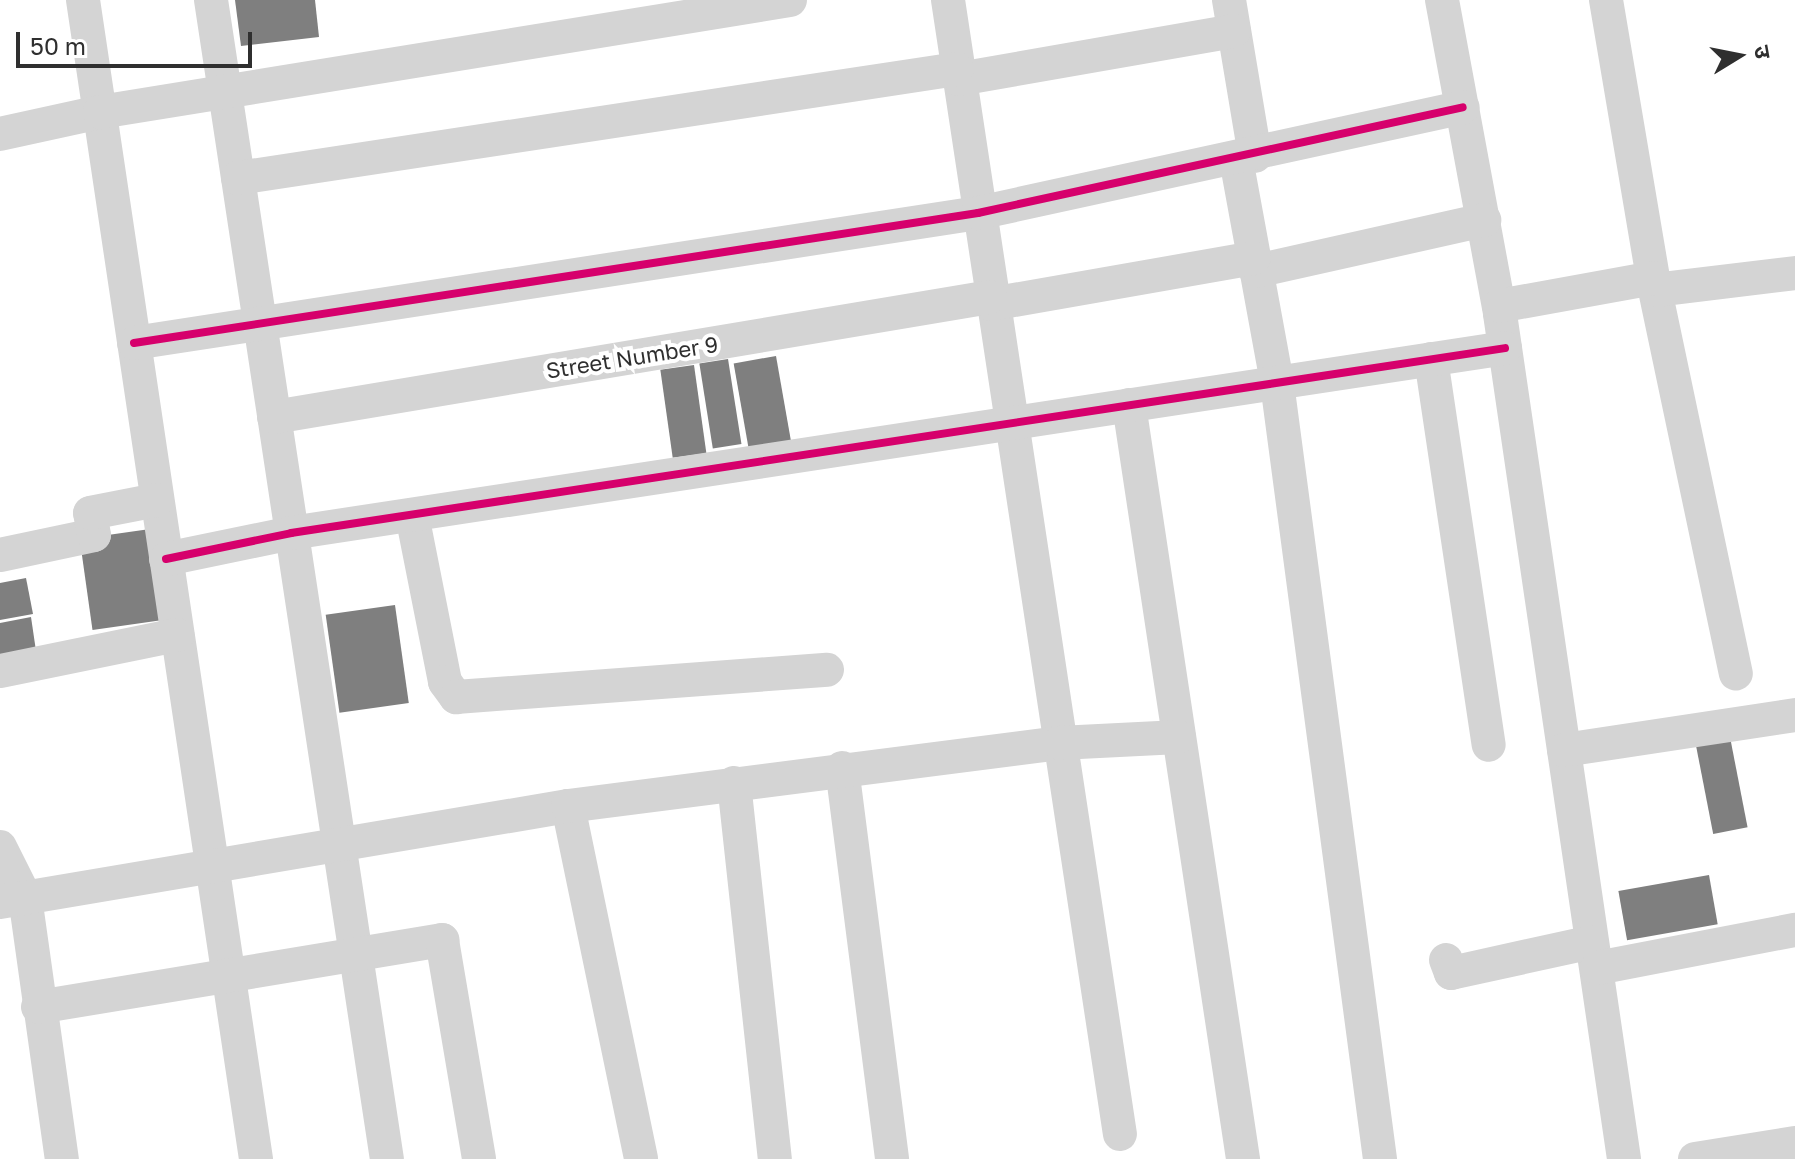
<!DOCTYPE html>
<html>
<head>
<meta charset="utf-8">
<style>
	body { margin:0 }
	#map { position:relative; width:1795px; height:1159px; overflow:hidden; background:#fff; font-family:"Golos Text","Noto Sans Devanagari",sans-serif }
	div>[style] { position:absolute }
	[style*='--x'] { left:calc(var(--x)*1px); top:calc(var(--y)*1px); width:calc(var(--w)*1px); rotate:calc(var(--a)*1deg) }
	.building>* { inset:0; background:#7f7f7f; transform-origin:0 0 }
	.minor>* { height:34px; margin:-17px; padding:0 17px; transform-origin:17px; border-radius:17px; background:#d4d4d4 }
	.cycleway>* { height:8px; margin:-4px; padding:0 4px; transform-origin:4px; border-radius:4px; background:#d6006c }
	span { translate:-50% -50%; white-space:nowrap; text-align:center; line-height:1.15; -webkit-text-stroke:8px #fff; paint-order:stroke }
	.street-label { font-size:22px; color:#2f2f2f }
	.north { position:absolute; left:1699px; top:16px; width:80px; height:80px; -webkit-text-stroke:6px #fff; paint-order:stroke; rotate:80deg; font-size:22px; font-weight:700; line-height:32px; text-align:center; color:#2f2f2f }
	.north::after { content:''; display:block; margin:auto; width:28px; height:36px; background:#2f2f2f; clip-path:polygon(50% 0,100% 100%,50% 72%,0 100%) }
	.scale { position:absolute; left:16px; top:32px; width:236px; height:36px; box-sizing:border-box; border:4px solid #2f2f2f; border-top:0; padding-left:10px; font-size:24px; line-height:28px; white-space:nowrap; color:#2f2f2f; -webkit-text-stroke:6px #fff; paint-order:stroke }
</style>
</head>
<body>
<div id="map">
	<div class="building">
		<div style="clip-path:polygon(235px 0,315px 0,319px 37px,241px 46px)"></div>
		<div style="left:776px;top:356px;width:86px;height:43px;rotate:80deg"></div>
		<div style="left:728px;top:359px;width:86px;height:29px;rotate:81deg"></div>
		<div style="left:694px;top:365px;width:89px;height:34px;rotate:82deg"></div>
		<div style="left:150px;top:529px;width:92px;height:71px;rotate:82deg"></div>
		<div style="clip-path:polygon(26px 578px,33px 614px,0 620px,0 583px)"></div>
		<div style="left:395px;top:605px;width:99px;height:70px;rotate:82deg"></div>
		<div style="clip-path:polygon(31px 617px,36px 651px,0 658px,0 623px)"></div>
		<div style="left:1730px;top:737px;width:92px;height:35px;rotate:79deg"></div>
		<div style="left:1709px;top:875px;width:50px;height:92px;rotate:80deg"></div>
	</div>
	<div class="minor">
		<div style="--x:83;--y:0;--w:1172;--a:81.51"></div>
		<div style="--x:211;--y:0;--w:1172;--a:81.37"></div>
		<div style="--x:948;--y:0;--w:1147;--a:81.38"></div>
		<div style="--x:1229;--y:0;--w:158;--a:80.5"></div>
		<div style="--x:1442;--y:0;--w:319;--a:79.5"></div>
		<div style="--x:1500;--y:314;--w:854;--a:81.65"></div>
		<div style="--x:1606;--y:0;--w:294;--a:80.4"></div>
		<div style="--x:1655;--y:290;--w:392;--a:78.1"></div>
		<div style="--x:959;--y:79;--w:279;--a:-9.9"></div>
		<div style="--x:0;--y:134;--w:102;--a:-12.4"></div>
		<div style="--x:100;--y:112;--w:699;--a:-9.22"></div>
		<div style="--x:1236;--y:159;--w:228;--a:79.6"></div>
		<div style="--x:1277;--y:383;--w:783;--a:82.44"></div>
		<div style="--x:238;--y:178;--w:727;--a:-8.62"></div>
		<div style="--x:1256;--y:271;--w:234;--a:-12.6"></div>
		<div style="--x:1655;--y:290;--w:141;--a:-6.9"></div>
		<div style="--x:991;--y:304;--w:267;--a:-9.9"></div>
		<div style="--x:1499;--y:306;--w:157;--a:-10.3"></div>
		<div style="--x:134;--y:343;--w:854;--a:-8.76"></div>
		<div style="--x:978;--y:213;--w:496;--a:-12.3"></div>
		<div style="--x:1431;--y:359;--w:390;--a:81.5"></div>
		<div style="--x:1129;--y:405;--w:763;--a:81.4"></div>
		<div style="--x:274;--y:417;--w:726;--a:-9.51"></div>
		<div style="--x:412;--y:515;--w:170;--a:78.8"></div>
		<div style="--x:445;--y:682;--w:19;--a:54"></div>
		<div style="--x:456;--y:697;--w:372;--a:-4.2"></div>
		<div style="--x:0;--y:555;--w:96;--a:-12"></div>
		<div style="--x:94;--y:535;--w:22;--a:-100"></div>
		<div style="--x:90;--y:513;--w:68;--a:-11"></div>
		<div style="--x:166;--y:559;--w:128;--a:-11.7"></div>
		<div style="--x:291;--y:533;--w:1228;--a:-8.66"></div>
		<div style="--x:0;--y:671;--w:181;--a:-11.5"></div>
		<div style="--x:1564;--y:750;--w:234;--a:-8.6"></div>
		<div style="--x:842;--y:768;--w:394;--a:82.7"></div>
		<div style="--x:734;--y:783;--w:378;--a:83.8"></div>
		<div style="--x:568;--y:806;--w:360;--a:78.3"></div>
		<div style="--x:0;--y:847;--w:56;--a:63.4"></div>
		<div style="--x:25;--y:897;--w:265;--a:82"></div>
		<div style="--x:0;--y:902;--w:576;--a:-9.59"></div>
		<div style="--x:568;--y:806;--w:495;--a:-7.3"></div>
		<div style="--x:1059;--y:743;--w:120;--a:-2.9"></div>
		<div style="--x:1446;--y:960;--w:14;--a:69"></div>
		<div style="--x:1451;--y:973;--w:144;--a:-12.4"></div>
		<div style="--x:1597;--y:968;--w:202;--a:-10.9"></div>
		<div style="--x:38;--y:1007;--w:410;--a:-9.4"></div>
		<div style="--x:442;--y:940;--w:222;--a:80.4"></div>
		<div style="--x:1695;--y:1159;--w:101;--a:-9.1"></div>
	</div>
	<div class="cycleway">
		<div style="--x:134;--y:343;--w:854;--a:-8.76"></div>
		<div style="--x:978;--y:213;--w:496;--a:-12.3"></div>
		<div style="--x:166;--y:559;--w:128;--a:-11.7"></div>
		<div style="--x:291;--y:533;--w:1228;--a:-8.66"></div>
	</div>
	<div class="street-label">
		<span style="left:632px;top:357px;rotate:-9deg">Street Number 9</span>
	</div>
	<div class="north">उ</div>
	<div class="scale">50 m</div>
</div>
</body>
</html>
